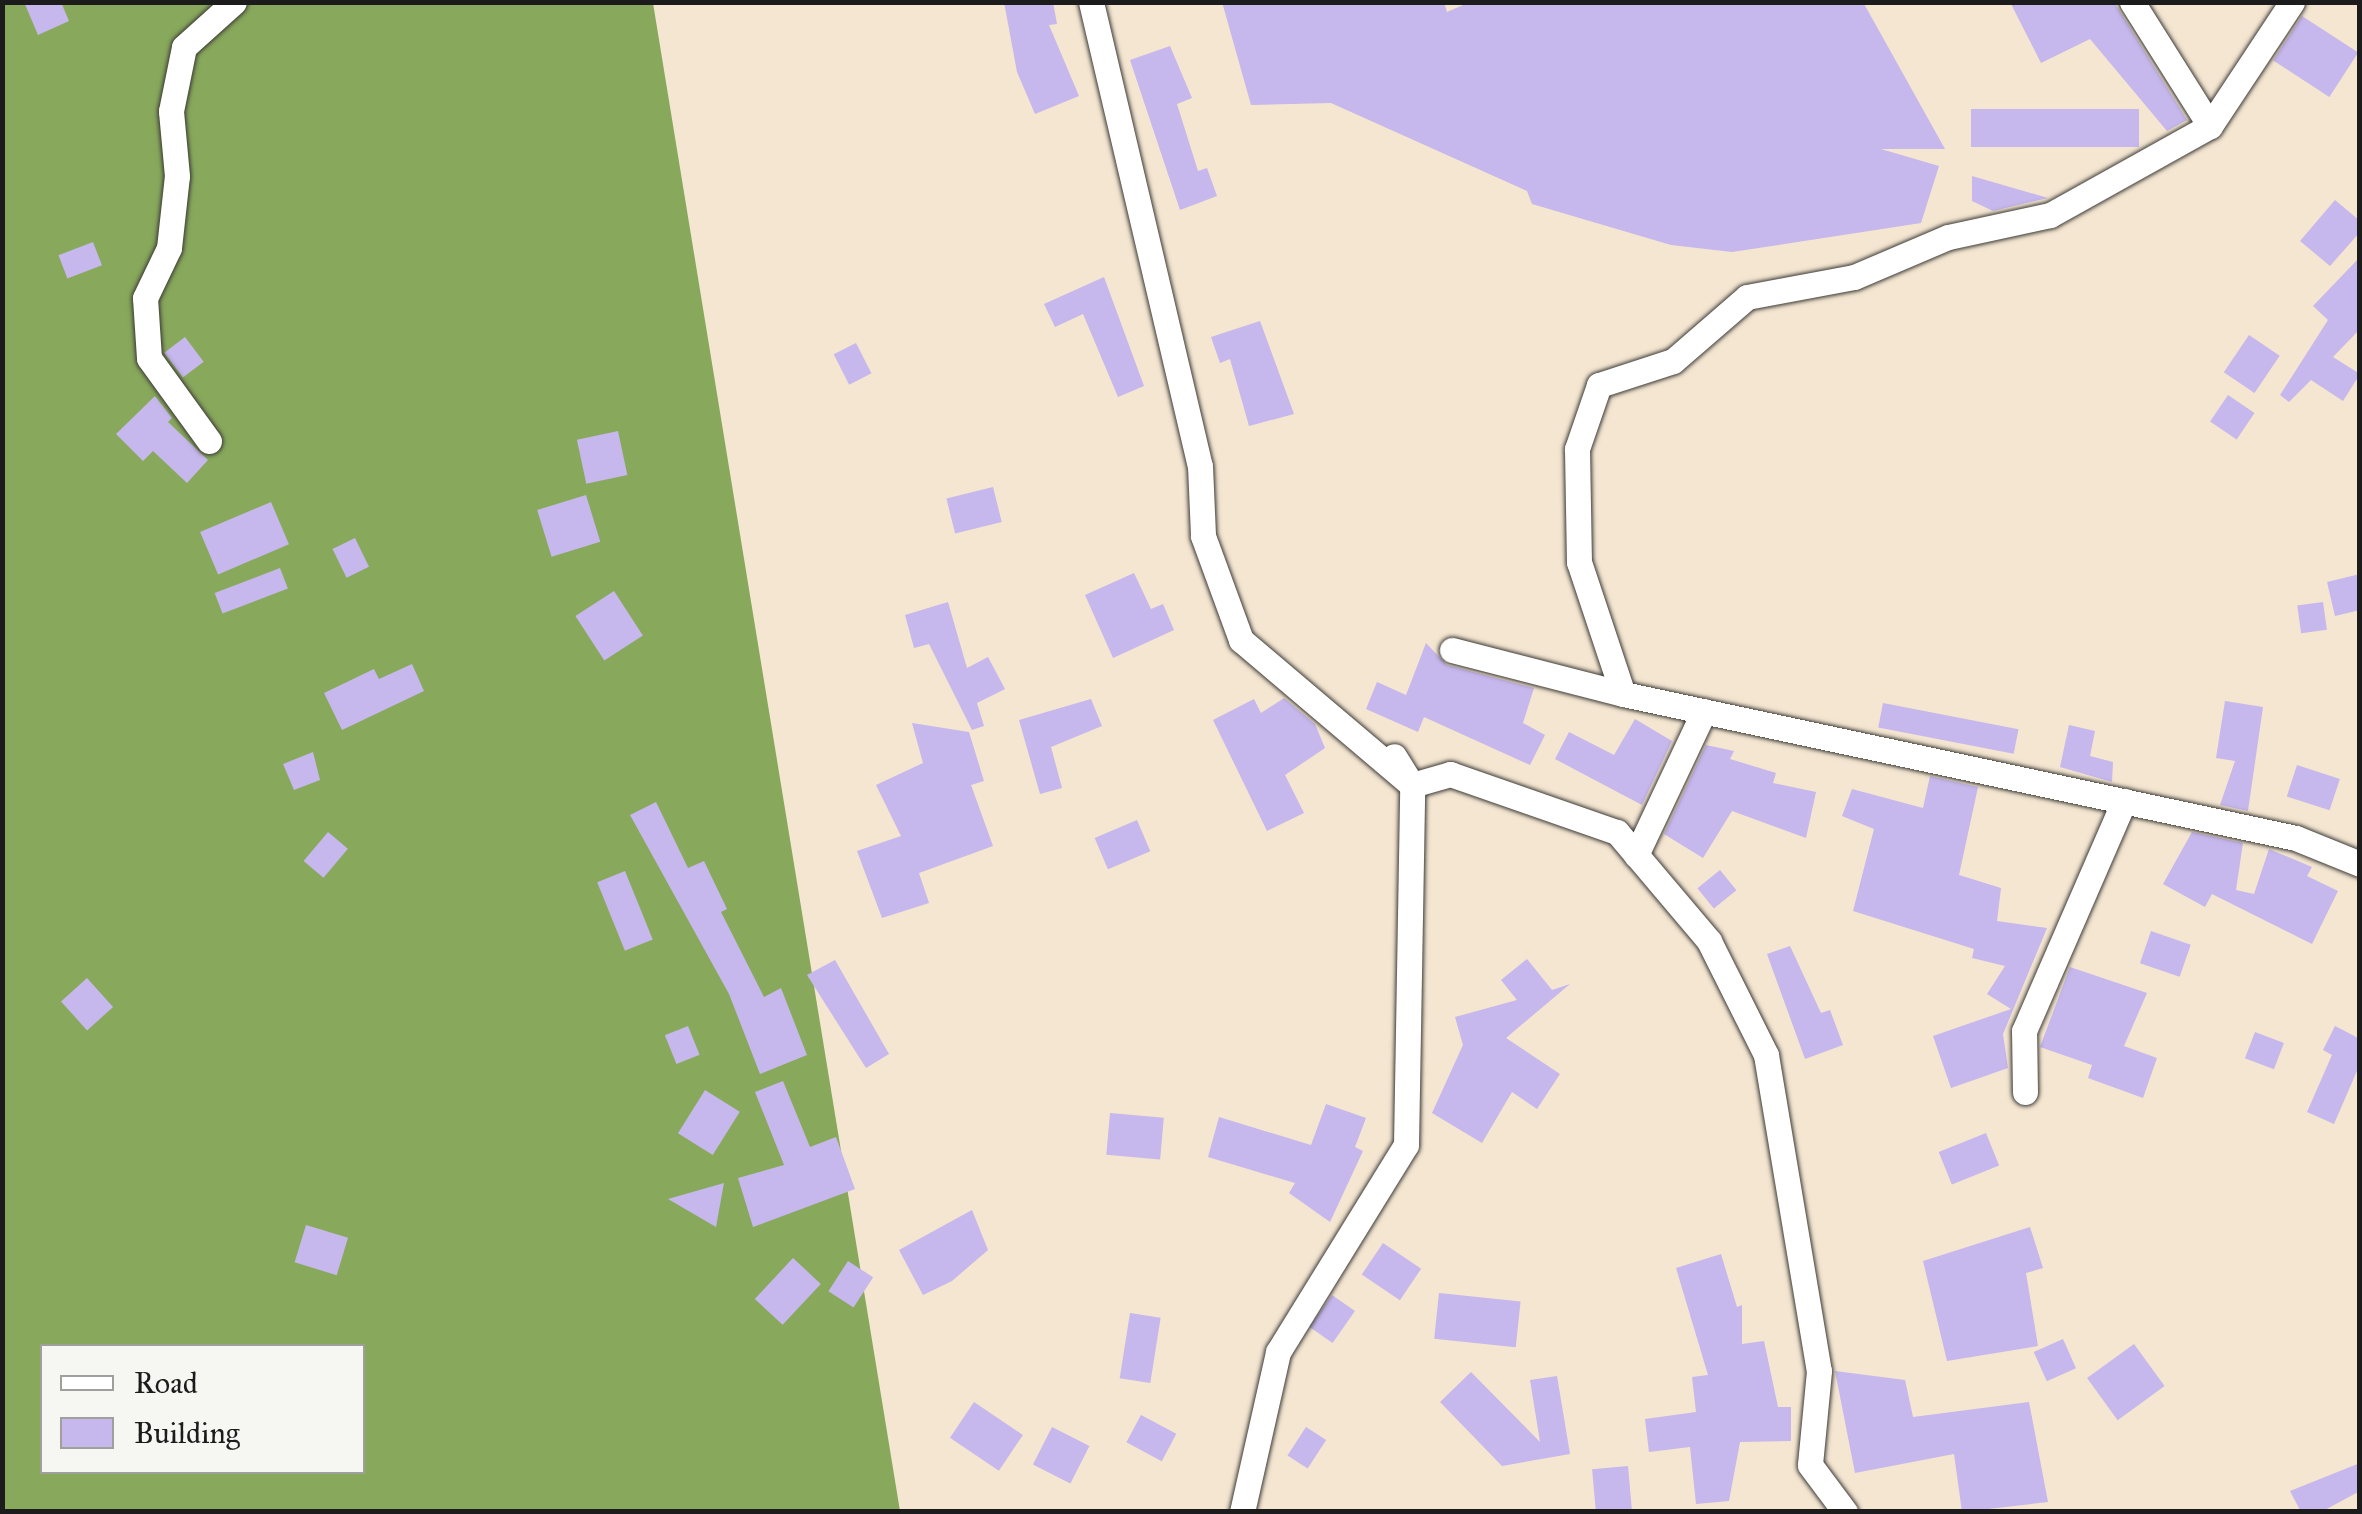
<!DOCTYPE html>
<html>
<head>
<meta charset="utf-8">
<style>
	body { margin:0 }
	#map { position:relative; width:2362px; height:1514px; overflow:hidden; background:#f4e6d1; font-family:"IM FELL Great Primer",serif }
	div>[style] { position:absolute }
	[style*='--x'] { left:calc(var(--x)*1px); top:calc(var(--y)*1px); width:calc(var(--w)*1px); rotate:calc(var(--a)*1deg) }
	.forest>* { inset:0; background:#88a95c }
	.building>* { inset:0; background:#c6b7ec; transform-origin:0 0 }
	.roads { filter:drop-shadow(0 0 2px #3c3a37) drop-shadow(0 0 2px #3c3a37) }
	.minor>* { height:25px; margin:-12.5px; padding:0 12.5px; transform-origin:12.5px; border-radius:12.5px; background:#fff }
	span { translate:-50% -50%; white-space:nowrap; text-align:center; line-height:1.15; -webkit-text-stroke:8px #f6f6f2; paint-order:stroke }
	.frame { position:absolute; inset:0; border:5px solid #1c1c1c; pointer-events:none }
	.legend { position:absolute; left:40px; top:1344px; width:325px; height:130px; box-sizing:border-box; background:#f6f6f2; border:2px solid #9f9f9c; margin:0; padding:12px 18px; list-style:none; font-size:30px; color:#1c1c1c }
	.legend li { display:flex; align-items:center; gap:20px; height:50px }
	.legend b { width:50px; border:2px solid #9f9f9c }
</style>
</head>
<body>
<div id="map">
	<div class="forest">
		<div style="clip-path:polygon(evenodd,3px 3px,653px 3px,900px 1511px,3px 1512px,3px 3px,42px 1346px,362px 1346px,362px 1472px,42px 1472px,42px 1346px)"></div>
	</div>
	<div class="building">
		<div style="clip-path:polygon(24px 2px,61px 2px,69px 21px,38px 35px)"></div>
		<div style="clip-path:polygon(1004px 2px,1053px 2px,1057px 24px,1049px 25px,1079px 96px,1035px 114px,1017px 72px)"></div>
		<div style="clip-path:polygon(1222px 2px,1444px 2px,1447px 12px,1470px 2px,1863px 2px,1945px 149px,1881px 149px,1939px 166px,1921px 223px,1732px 252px,1671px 245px,1532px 204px,1527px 191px,1331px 103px,1251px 105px)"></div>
		<div style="clip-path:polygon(2010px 2px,2114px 2px,2187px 120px,2167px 131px,2090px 39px,2041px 63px)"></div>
		<div style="left:2302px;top:16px;width:67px;height:53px;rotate:33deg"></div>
		<div style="clip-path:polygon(1170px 46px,1192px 98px,1177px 104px,1198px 171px,1207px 168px,1217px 196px,1180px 210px,1130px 60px)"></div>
		<div style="left:2139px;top:109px;width:38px;height:168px;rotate:90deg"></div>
		<div style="clip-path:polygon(1972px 176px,2048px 198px,1993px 211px,1972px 201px)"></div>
		<div style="clip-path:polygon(2335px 200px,2360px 221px,2360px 232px,2330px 266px,2300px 241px)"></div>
		<div style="left:93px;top:242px;width:25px;height:37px;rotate:69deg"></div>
		<div style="clip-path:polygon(2360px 257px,2360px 329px,2333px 357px,2360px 374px,2343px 401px,2311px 380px,2289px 402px,2280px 395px,2328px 320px,2313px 306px)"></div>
		<div style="clip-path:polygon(1104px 277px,1144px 386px,1118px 397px,1083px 314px,1055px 327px,1044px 304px)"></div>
		<div style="clip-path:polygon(1260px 321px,1294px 414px,1249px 426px,1230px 359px,1220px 363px,1211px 337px)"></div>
		<div style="left:2249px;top:335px;width:37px;height:45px;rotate:34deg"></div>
		<div style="left:185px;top:337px;width:31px;height:26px;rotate:53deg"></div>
		<div style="left:856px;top:343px;width:34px;height:25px;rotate:63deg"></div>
		<div style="left:2228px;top:395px;width:32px;height:32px;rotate:34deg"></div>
		<div style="clip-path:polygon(155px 396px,172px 418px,168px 422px,208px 460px,187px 483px,153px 451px,143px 461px,116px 434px)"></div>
		<div style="left:618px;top:431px;width:45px;height:42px;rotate:78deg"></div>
		<div style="left:993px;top:487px;width:36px;height:48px;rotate:76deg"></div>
		<div style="left:586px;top:495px;width:49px;height:51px;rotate:73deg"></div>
		<div style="left:271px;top:502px;width:46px;height:77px;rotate:67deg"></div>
		<div style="left:355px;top:538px;width:32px;height:25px;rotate:64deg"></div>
		<div style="left:280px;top:568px;width:22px;height:70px;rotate:69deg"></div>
		<div style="clip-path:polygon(1134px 573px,1151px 609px,1163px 604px,1174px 630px,1113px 658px,1085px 595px)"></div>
		<div style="clip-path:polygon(2360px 574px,2360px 610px,2335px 616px,2327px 582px)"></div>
		<div style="left:614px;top:591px;width:53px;height:46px;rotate:57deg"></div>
		<div style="clip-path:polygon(948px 602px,967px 668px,988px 657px,1005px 689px,977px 703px,984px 726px,972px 730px,929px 644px,914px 648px,905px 615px)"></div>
		<div style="left:2323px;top:602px;width:28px;height:26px;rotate:82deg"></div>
		<div style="clip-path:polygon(1426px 643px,1447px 665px,1534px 688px,1523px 723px,1545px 735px,1530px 765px,1424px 717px,1418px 732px,1366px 709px,1377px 682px,1406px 695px)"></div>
		<div style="clip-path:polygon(412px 664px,424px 691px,342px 730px,324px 693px,374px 669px,379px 679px)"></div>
		<div style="clip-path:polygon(1284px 698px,1315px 724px,1325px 748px,1285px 775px,1304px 813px,1267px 831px,1213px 720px,1254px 699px,1261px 713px)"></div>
		<div style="clip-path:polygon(1091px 699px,1102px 726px,1051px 747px,1062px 788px,1040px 794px,1019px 720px)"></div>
		<div style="clip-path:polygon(2225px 701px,2263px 707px,2248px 811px,2220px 805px,2235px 761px,2216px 758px)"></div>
		<div style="left:1883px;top:703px;width:138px;height:25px;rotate:11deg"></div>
		<div style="clip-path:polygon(1635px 719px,1672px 741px,1642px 805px,1555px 759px,1569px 732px,1614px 755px)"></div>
		<div style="clip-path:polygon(912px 723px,969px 732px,984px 781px,971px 785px,993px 846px,919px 873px,929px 903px,882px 918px,857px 851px,901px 836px,876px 785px,923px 763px)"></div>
		<div style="clip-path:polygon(2069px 725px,2095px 731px,2090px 756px,2113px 762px,2112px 782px,2060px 767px)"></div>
		<div style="clip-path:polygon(1706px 745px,1734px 751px,1730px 759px,1776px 773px,1773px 783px,1816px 792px,1806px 838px,1732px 811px,1703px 858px,1664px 834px)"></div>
		<div style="clip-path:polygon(313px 752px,320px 780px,294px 790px,283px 764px)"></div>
		<div style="left:2297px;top:765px;width:45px;height:33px;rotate:18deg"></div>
		<div style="clip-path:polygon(1930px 776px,1978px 787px,1959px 875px,2001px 888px,1997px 921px,2047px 928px,2003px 1034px,2008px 1068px,1951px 1088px,1933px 1036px,2011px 1009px,1987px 994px,2005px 966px,1972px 958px,1974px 949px,1853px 911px,1874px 829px,1842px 816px,1852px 789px,1923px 808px)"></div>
		<div style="clip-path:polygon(656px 802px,688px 868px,704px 861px,727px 909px,721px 912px,764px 997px,781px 988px,807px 1055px,760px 1074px,729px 994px,630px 815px)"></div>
		<div style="left:1137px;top:820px;width:34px;height:46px;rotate:67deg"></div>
		<div style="left:328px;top:832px;width:26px;height:38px;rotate:40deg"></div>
		<div style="clip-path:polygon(2192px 832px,2243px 843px,2236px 890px,2254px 894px,2269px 849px,2312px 867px,2307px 876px,2338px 891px,2312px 944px,2212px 894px,2205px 907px,2163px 884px)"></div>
		<div style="left:1720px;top:870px;width:26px;height:29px;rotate:51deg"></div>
		<div style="left:625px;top:871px;width:74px;height:30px;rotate:68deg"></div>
		<div style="left:2151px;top:931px;width:42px;height:34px;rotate:19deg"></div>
		<div style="clip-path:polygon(1790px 946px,1821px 1013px,1830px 1010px,1843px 1045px,1805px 1059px,1767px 954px)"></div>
		<div style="clip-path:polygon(1527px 959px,1552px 990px,1570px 984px,1506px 1038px,1560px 1074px,1537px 1109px,1512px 1092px,1482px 1143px,1432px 1113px,1463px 1045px,1455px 1017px,1517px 1000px,1501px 980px)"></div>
		<div style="clip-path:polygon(835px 960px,889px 1054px,866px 1068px,807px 975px)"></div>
		<div style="clip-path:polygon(2070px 967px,2147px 993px,2124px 1046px,2157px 1058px,2143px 1098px,2088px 1078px,2092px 1065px,2040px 1047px)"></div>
		<div style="left:87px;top:978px;width:39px;height:35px;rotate:48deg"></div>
		<div style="left:688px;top:1026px;width:31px;height:25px;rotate:68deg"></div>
		<div style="clip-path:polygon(2335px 1026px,2360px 1039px,2360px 1064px,2334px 1124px,2307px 1112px,2332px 1055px,2323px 1050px)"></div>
		<div style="left:2255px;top:1032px;width:31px;height:28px;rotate:21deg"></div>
		<div style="clip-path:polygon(783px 1081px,810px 1147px,836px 1137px,855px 1189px,753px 1227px,738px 1178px,784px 1165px,755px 1092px)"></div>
		<div style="left:705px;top:1090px;width:41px;height:51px;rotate:32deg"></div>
		<div style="clip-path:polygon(1326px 1104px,1366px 1118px,1355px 1147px,1363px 1151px,1330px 1222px,1289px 1193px,1295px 1183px,1208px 1157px,1219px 1117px,1311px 1145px)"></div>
		<div style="left:1110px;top:1113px;width:54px;height:42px;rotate:5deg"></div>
		<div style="left:1986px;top:1133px;width:35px;height:51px;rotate:68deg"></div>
		<div style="clip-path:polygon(724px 1183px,716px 1227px,668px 1199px)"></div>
		<div style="clip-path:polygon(972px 1210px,988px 1250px,952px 1281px,923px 1295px,899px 1250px)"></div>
		<div style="left:306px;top:1225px;width:44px;height:39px;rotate:17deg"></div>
		<div style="clip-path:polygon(2030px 1227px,2043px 1268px,2026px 1273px,2038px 1346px,1947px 1361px,1923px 1261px)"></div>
		<div style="left:1383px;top:1243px;width:46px;height:38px;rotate:34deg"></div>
		<div style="clip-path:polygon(1721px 1254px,1737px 1307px,1742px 1305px,1742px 1344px,1764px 1341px,1778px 1407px,1791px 1407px,1791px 1441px,1740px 1442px,1729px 1501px,1696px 1504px,1690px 1447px,1649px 1452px,1645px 1419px,1696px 1412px,1692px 1377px,1708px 1375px,1676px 1268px)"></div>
		<div style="left:793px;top:1258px;width:38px;height:56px;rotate:43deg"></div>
		<div style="left:848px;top:1261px;width:30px;height:36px;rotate:33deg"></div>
		<div style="left:1439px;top:1293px;width:82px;height:46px;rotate:6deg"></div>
		<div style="left:1332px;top:1295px;width:28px;height:39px;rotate:35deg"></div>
		<div style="left:1130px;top:1313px;width:31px;height:66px;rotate:9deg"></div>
		<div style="left:2063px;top:1339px;width:32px;height:32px;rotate:66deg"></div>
		<div style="left:2134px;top:1344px;width:52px;height:58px;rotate:54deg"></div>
		<div style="clip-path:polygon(1835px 1371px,1905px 1380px,1913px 1417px,2029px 1402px,2048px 1502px,1962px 1512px,1954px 1454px,1855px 1473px)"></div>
		<div style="clip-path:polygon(1471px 1372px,1540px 1442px,1530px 1380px,1557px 1376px,1570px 1454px,1502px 1466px,1440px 1402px)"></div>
		<div style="left:974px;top:1402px;width:59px;height:43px;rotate:34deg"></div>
		<div style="left:1141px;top:1415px;width:40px;height:31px;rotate:28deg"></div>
		<div style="left:1052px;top:1427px;width:42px;height:42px;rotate:27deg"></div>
		<div style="left:1306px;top:1427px;width:24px;height:34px;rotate:33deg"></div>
		<div style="clip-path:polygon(2360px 1463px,2360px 1491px,2321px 1512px,2301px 1512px,2290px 1491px)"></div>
		<div style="left:1628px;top:1466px;width:44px;height:36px;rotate:85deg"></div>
	</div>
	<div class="roads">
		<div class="minor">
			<div style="--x:1091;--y:2;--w:477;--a:76.8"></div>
			<div style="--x:1200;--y:466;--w:70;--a:87.5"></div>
			<div style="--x:1203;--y:536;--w:111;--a:69.9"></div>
			<div style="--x:1241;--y:640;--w:224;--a:40.3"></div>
			<div style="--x:1412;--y:785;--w:34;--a:-122"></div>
			<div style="--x:2132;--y:2;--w:146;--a:57.8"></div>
			<div style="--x:2292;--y:2;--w:149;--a:123.5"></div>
			<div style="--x:2210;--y:126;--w:183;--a:150.9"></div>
			<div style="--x:2050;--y:215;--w:104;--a:167.8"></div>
			<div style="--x:1948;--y:237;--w:102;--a:156.9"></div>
			<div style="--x:1854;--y:277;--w:109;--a:169.4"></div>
			<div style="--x:1747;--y:297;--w:98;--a:139.1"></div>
			<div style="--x:1673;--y:361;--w:78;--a:162"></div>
			<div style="--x:1599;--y:385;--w:68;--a:109"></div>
			<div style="--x:1577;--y:449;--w:113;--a:89"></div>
			<div style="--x:1579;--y:562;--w:139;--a:71.6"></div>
			<div style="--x:1623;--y:694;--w:688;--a:12.08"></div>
			<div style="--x:2296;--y:838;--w:69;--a:22.1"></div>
			<div style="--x:209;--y:441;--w:102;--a:-125.9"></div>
			<div style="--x:149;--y:358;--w:60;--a:-93.8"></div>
			<div style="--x:145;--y:298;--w:55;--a:-64.4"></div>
			<div style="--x:169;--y:248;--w:72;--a:-83.7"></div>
			<div style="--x:177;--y:176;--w:65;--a:-95.3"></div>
			<div style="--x:171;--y:111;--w:65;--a:-78.5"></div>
			<div style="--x:184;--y:47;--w:67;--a:-42"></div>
			<div style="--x:1452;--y:650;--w:177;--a:14.4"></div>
			<div style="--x:1636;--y:855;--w:159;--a:-64.7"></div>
			<div style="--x:2025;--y:1092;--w:61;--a:-90.9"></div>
			<div style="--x:2024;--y:1031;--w:251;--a:-66.5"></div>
			<div style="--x:1242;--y:1512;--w:164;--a:-77.3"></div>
			<div style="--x:1278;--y:1352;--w:243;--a:-58.3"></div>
			<div style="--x:1406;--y:1145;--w:360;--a:-89"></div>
			<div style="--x:1412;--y:785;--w:40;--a:-16"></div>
			<div style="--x:1450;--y:774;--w:177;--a:19.2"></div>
			<div style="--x:1617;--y:832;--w:143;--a:49.8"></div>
			<div style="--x:1709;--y:941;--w:127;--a:63.4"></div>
			<div style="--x:1766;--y:1055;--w:320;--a:80.5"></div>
			<div style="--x:1819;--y:1371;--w:94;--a:95.5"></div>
			<div style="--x:1810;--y:1465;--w:59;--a:53.3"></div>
		</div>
	</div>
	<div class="frame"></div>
	<ul class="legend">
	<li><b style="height:12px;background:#fff"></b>Road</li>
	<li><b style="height:28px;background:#c6b7ec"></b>Building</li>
	</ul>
</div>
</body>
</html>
